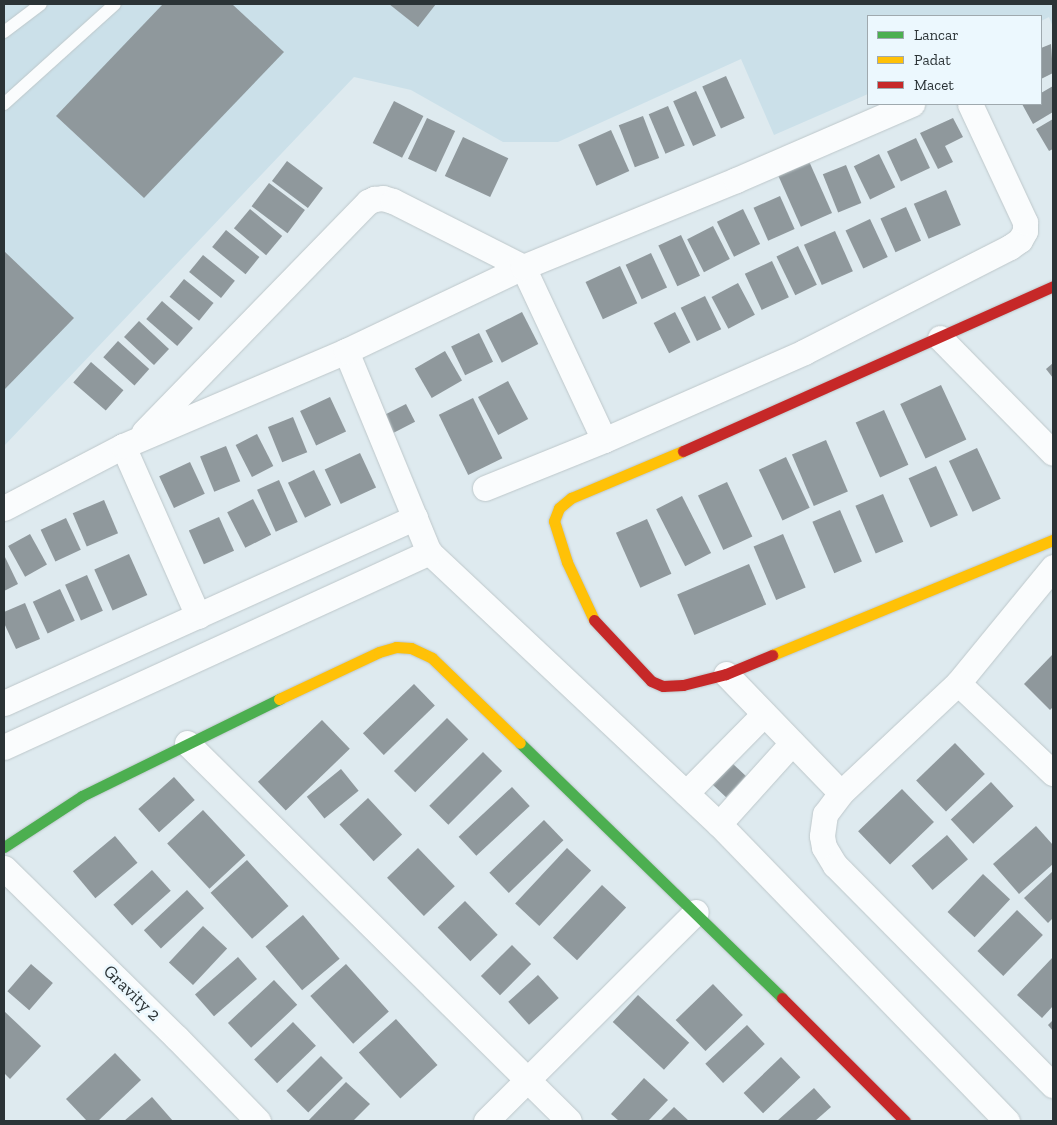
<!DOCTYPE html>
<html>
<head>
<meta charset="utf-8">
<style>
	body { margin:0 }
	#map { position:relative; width:1057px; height:1125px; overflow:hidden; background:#deeaef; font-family:"Zilla Slab",serif }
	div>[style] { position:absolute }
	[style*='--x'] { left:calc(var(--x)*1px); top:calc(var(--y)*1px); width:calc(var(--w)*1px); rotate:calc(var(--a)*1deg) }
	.built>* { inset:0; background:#cbe0e9 }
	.building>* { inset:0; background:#8f989c; transform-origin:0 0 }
	.roads { filter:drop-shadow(0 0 1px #bdc7ca) drop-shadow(0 0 1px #bdc7ca) }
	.lane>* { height:12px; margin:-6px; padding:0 6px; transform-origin:6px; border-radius:6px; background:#fafcfd }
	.street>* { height:25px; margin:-12.5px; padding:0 12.5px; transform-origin:12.5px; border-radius:12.5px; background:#fafcfd }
	.fast>* { height:11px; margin:-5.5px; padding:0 5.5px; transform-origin:5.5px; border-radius:5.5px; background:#4caf50 }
	.slow>* { height:11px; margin:-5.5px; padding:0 5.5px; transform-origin:5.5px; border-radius:5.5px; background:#ffc107 }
	.jam>* { height:11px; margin:-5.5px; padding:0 5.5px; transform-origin:5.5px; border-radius:5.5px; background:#c62828 }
	span { translate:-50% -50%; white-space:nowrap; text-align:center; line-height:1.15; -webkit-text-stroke:5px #ecf8fe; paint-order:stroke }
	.street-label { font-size:18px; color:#2b3336 }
	.frame { position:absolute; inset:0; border:5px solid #2b3336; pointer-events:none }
	.legend { position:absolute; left:867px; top:15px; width:175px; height:90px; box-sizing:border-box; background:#ecf8fe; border:1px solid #9fa9ae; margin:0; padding:6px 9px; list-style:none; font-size:15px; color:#2b3336 }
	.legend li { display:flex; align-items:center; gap:10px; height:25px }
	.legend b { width:25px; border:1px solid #9fa9ae }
</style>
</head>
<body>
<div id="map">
	<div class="built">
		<div style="clip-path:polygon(4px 4px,1053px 4px,1053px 27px,1049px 17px,1041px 21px,1041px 16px,868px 16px,868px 94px,774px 135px,741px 59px,558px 142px,503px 142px,411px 90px,354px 77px,4px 446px)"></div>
	</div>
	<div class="building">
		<div style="clip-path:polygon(163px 4px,232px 4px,284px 52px,144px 198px,56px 116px)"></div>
		<div style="clip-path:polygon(389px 4px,436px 4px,418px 27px)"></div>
		<div style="clip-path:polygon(1051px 44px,1053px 73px,1041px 79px,1041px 48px)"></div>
		<div style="left:726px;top:76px;width:46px;height:26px;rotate:66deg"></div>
		<div style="clip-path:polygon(1053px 86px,1053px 112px,1033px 124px,1022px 104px,1041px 104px,1041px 93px)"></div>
		<div style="left:696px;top:91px;width:49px;height:25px;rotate:66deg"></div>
		<div style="left:394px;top:101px;width:33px;height:47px;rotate:27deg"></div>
		<div style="left:668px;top:106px;width:43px;height:21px;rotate:67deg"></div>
		<div style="left:643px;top:116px;width:45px;height:26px;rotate:69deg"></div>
		<div style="left:427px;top:118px;width:31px;height:45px;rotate:25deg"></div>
		<div style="clip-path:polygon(953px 118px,963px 137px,945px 146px,953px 162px,938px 169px,920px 133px)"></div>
		<div style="clip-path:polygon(1053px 119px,1053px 149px,1049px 151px,1036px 129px)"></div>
		<div style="left:611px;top:130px;width:45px;height:36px;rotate:66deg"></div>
		<div style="left:463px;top:137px;width:50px;height:43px;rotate:25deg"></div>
		<div style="left:916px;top:138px;width:33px;height:32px;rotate:65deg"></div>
		<div style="left:879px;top:154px;width:37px;height:28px;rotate:64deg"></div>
		<div style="left:808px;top:159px;width:59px;height:34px;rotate:66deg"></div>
		<div style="left:287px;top:161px;width:45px;height:25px;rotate:37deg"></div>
		<div style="left:846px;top:165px;width:41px;height:25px;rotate:68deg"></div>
		<div style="left:269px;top:183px;width:45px;height:29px;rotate:37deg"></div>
		<div style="left:946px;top:190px;width:38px;height:35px;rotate:67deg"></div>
		<div style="left:780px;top:196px;width:36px;height:29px;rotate:66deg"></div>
		<div style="left:906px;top:207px;width:37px;height:28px;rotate:66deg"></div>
		<div style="left:250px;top:209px;width:42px;height:25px;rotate:40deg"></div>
		<div style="left:743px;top:209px;width:39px;height:29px;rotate:64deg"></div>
		<div style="left:870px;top:219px;width:42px;height:27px;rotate:65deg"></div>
		<div style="left:713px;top:226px;width:37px;height:29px;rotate:63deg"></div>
		<div style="left:226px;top:230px;width:43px;height:22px;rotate:39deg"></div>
		<div style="left:835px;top:231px;width:44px;height:34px;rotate:66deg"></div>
		<div style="left:681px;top:235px;width:45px;height:25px;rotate:65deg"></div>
		<div style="left:798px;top:246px;width:43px;height:24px;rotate:64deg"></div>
		<div style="clip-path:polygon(4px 251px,74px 318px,4px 390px)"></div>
		<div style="left:651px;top:253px;width:38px;height:28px;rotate:65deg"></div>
		<div style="left:203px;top:255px;width:41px;height:22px;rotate:39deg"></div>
		<div style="left:772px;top:261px;width:40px;height:30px;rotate:65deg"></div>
		<div style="left:620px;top:266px;width:41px;height:38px;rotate:65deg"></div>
		<div style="left:184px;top:279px;width:38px;height:23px;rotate:39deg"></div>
		<div style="left:738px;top:283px;width:36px;height:30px;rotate:62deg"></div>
		<div style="left:705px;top:296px;width:37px;height:27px;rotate:64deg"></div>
		<div style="left:162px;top:301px;width:41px;height:24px;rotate:41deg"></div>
		<div style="left:522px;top:312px;width:36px;height:41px;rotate:63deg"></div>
		<div style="left:675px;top:312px;width:34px;height:24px;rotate:63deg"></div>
		<div style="left:139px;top:321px;width:41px;height:22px;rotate:43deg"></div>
		<div style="left:479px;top:333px;width:32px;height:31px;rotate:64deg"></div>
		<div style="left:118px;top:341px;width:42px;height:22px;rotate:42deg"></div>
		<div style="left:445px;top:351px;width:34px;height:35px;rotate:60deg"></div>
		<div style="left:91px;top:362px;width:43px;height:27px;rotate:41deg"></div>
		<div style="clip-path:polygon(1053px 363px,1053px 378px,1046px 369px)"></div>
		<div style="left:508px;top:381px;width:43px;height:34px;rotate:62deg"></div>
		<div style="left:941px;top:385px;width:60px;height:45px;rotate:65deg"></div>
		<div style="left:330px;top:397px;width:38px;height:33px;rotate:65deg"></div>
		<div style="left:473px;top:398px;width:67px;height:38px;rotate:64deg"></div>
		<div style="left:406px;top:404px;width:20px;height:30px;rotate:63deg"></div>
		<div style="left:884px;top:410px;width:60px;height:31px;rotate:66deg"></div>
		<div style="left:293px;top:417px;width:38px;height:27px;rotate:68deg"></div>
		<div style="left:257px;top:434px;width:36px;height:24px;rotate:63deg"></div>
		<div style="left:826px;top:440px;width:56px;height:37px;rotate:67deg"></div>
		<div style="left:226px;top:446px;width:38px;height:28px;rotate:68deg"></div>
		<div style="left:977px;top:448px;width:56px;height:31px;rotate:65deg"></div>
		<div style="left:360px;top:453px;width:38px;height:39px;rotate:65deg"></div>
		<div style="left:786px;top:457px;width:56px;height:30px;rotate:65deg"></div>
		<div style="left:190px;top:462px;width:35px;height:34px;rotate:65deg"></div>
		<div style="left:936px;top:466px;width:54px;height:30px;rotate:66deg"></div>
		<div style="left:314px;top:470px;width:39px;height:29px;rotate:64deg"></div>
		<div style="left:279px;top:480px;width:46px;height:24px;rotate:66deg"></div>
		<div style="left:727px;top:482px;width:60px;height:32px;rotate:65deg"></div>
		<div style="left:883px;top:494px;width:52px;height:30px;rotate:67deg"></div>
		<div style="left:682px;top:496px;width:64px;height:29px;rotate:63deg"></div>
		<div style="left:253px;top:499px;width:40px;height:29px;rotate:63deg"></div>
		<div style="left:104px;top:500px;width:36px;height:34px;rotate:67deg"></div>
		<div style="left:840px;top:510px;width:56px;height:30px;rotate:67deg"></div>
		<div style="left:219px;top:517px;width:37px;height:33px;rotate:66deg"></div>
		<div style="left:66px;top:518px;width:35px;height:28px;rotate:65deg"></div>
		<div style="left:647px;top:519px;width:60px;height:34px;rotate:66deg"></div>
		<div style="left:30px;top:534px;width:35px;height:25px;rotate:61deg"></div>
		<div style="left:783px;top:534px;width:58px;height:32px;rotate:67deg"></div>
		<div style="left:129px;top:554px;width:45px;height:38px;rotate:66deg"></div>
		<div style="clip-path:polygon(4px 555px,18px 584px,4px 591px)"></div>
		<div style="left:749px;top:564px;width:44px;height:78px;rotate:67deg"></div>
		<div style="left:87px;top:575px;width:39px;height:24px;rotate:66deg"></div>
		<div style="left:60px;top:589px;width:35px;height:30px;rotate:65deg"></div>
		<div style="clip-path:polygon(25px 603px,40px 639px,16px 649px,4px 623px,4px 612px)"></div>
		<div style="clip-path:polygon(1053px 654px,1053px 707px,1050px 710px,1024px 684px)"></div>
		<div style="left:414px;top:684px;width:30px;height:71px;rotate:46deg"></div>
		<div style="left:447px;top:718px;width:30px;height:75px;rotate:45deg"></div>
		<div style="left:322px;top:720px;width:40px;height:89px;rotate:46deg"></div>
		<div style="left:955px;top:743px;width:43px;height:54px;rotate:46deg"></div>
		<div style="left:483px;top:752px;width:27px;height:76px;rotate:45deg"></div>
		<div style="left:732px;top:763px;width:19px;height:29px;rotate:43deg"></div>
		<div style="left:341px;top:769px;width:28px;height:44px;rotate:51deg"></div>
		<div style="left:174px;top:777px;width:31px;height:48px;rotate:48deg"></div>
		<div style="left:991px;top:782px;width:33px;height:55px;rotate:47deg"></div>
		<div style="left:512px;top:787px;width:26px;height:73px;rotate:47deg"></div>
		<div style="left:902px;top:789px;width:46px;height:61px;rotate:46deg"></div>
		<div style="left:368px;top:798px;width:50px;height:39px;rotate:47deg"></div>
		<div style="left:203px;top:810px;width:62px;height:49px;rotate:47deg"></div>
		<div style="left:544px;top:820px;width:28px;height:76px;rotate:46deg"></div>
		<div style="clip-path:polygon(1036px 826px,1053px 845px,1053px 864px,1019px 894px,993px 864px)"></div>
		<div style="left:947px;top:835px;width:32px;height:47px;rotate:49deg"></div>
		<div style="left:115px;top:836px;width:35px;height:55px;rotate:50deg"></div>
		<div style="left:418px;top:848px;width:53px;height:43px;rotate:46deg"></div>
		<div style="left:567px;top:848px;width:33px;height:76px;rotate:43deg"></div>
		<div style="left:247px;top:860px;width:62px;height:49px;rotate:48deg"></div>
		<div style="left:152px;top:870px;width:28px;height:52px;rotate:48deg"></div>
		<div style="clip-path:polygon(1053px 871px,1053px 918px,1048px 923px,1024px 898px)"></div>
		<div style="left:983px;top:874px;width:37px;height:52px;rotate:43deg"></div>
		<div style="left:602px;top:885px;width:33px;height:72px;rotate:43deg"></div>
		<div style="left:187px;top:890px;width:25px;height:59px;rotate:47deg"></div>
		<div style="left:465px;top:901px;width:47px;height:38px;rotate:46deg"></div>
		<div style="left:1017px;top:910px;width:36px;height:57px;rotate:44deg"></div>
		<div style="left:303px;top:915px;width:57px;height:49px;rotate:50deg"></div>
		<div style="left:203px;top:926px;width:33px;height:50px;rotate:43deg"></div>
		<div style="left:512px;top:945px;width:27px;height:44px;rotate:45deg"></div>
		<div style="left:238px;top:957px;width:29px;height:57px;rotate:49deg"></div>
		<div style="clip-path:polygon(1053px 957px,1053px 1006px,1042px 1018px,1017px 995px)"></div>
		<div style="left:31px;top:964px;width:29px;height:36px;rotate:41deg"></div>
		<div style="left:346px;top:964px;width:64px;height:48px;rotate:48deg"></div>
		<div style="left:538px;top:975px;width:31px;height:40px;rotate:48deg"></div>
		<div style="left:274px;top:980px;width:34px;height:63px;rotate:47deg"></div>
		<div style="left:713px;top:984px;width:43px;height:52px;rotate:46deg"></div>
		<div style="left:638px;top:995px;width:70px;height:37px;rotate:43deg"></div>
		<div style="clip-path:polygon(4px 1011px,41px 1046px,10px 1079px,4px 1073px)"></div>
		<div style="left:396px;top:1019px;width:62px;height:50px;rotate:48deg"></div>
		<div style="clip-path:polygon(1053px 1020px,1053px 1031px,1048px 1025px)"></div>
		<div style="left:293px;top:1022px;width:33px;height:54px;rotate:46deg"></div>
		<div style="left:747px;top:1025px;width:26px;height:57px;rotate:47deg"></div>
		<div style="clip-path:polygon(115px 1053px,141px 1080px,98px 1121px,87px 1121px,66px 1099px)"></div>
		<div style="left:321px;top:1056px;width:31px;height:49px;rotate:45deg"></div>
		<div style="left:781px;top:1057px;width:28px;height:52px;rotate:46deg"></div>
		<div style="clip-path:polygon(644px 1078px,668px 1100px,648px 1121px,619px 1121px,611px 1114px)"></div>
		<div style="clip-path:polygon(346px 1082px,370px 1104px,353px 1121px,308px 1121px)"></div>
		<div style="clip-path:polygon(814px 1088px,831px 1107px,815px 1121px,777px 1121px)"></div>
		<div style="clip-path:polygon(152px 1097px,173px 1121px,124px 1121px)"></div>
		<div style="clip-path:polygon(674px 1107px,689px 1121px,660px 1121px)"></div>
	</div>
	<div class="roads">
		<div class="lane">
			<div style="--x:4;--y:32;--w:46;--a:-37.1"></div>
			<div style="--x:4;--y:104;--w:149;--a:-42"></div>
		</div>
		<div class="street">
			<div style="--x:940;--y:338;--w:161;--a:45.5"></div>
			<div style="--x:346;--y:351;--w:217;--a:67.6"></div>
			<div style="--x:429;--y:552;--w:398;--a:43.2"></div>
			<div style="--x:719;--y:824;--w:414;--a:45.9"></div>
			<div style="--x:144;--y:432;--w:321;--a:-45.8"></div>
			<div style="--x:368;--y:202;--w:7;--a:-27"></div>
			<div style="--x:374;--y:199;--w:9;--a:-6"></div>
			<div style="--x:383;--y:198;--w:10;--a:17"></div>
			<div style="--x:393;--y:201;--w:146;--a:26.9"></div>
			<div style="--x:523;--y:267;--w:191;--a:64.9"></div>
			<div style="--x:123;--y:446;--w:186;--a:66.2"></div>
			<div style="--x:485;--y:488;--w:128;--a:-22"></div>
			<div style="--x:604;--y:440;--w:219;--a:-23.7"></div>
			<div style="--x:804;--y:352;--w:231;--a:-27"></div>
			<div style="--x:1010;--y:247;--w:12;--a:-35"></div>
			<div style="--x:1020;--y:240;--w:10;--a:-61"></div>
			<div style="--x:1025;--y:231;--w:9;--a:-90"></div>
			<div style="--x:1025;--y:222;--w:130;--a:-115"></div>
			<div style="--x:4;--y:508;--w:134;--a:-27.5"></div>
			<div style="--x:123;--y:446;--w:242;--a:-23.1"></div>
			<div style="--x:346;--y:351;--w:196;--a:-25.4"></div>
			<div style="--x:523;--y:267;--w:230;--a:-22.2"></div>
			<div style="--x:736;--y:180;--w:192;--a:-23.4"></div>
			<div style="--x:1053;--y:567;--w:150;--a:129.3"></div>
			<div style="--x:958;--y:683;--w:161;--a:136.8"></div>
			<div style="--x:841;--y:793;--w:26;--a:127"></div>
			<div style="--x:825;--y:814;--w:22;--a:98"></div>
			<div style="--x:822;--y:836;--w:11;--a:80"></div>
			<div style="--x:824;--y:847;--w:21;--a:59"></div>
			<div style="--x:835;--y:865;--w:310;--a:45.3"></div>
			<div style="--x:726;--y:674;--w:165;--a:46"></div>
			<div style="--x:958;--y:683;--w:131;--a:43.5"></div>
			<div style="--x:4;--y:703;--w:451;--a:-24.3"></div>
			<div style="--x:187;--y:743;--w:537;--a:44.7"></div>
			<div style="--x:4;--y:747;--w:468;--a:-24.6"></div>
			<div style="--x:686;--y:793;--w:111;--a:-45.4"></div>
			<div style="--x:719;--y:824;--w:109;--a:-48"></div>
			<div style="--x:4;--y:868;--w:243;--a:44.5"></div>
			<div style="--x:177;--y:1038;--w:116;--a:45.7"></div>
			<div style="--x:486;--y:1121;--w:296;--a:-44.9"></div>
		</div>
		<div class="fast">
			<div style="--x:520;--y:743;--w:366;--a:44.2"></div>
			<div style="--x:4;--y:847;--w:93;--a:-33.2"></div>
			<div style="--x:82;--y:796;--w:220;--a:-26.2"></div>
		</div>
		<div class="slow">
			<div style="--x:594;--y:620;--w:64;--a:-115"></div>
			<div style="--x:567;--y:562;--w:43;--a:-107.6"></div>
			<div style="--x:554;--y:521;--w:14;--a:-69"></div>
			<div style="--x:559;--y:508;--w:16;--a:-40"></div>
			<div style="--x:571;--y:498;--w:121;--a:-22.8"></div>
			<div style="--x:772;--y:655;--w:304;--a:-22.3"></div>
			<div style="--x:279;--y:699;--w:110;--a:-25.2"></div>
			<div style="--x:379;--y:652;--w:18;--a:-16"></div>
			<div style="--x:396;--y:647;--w:15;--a:4"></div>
			<div style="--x:411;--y:648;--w:23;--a:25"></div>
			<div style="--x:432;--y:658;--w:122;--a:44"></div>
		</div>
		<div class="jam">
			<div style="--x:683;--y:451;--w:405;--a:-24"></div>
			<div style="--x:594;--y:620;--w:83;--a:46.9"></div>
			<div style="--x:651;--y:681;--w:13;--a:23"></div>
			<div style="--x:663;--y:686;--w:20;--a:-3"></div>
			<div style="--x:683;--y:685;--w:44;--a:-14.3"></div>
			<div style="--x:726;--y:674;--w:50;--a:-22.4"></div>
			<div style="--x:782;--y:998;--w:174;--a:45"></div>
		</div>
	</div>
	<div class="street-label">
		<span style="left:132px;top:993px;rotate:44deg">Gravity 2</span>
	</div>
	<div class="frame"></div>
	<ul class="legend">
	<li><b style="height:6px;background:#4caf50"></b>Lancar</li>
	<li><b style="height:6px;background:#ffc107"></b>Padat</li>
	<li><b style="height:6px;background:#c62828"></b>Macet</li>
	</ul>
</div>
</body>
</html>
